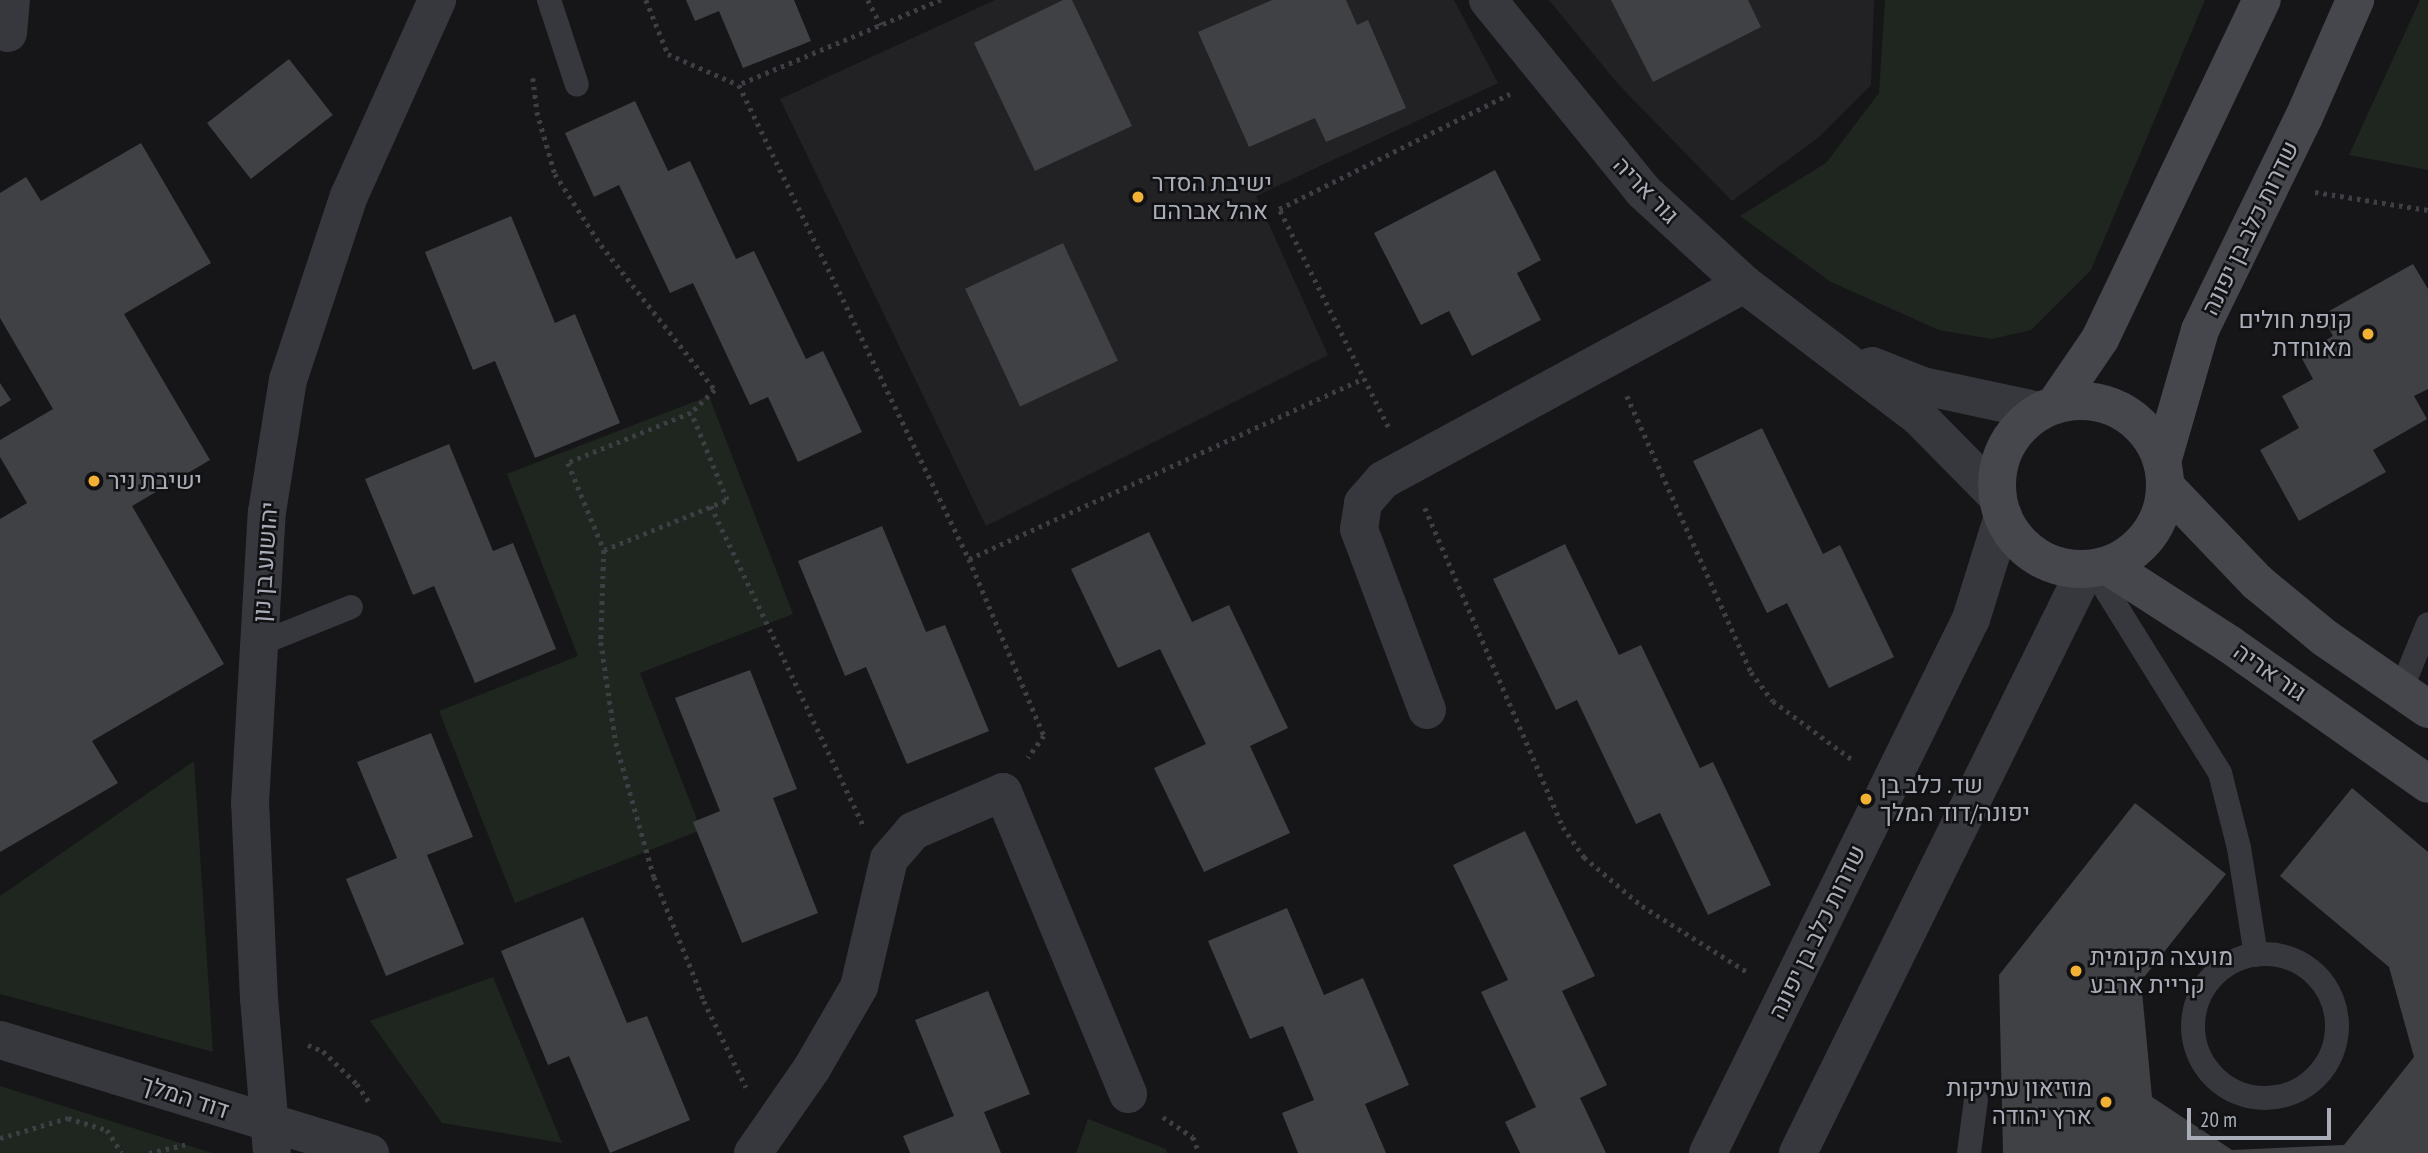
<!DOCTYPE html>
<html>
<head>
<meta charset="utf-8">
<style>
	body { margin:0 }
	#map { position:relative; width:2428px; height:1153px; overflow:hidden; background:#161618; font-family:"PT Sans Narrow",Heebo,sans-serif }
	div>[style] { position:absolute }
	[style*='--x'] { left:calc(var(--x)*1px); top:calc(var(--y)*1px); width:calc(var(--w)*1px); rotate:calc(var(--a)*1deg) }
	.built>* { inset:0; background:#222225 }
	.green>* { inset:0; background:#1e261f }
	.building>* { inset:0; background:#404145; transform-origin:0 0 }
	.path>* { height:4.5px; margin-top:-2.25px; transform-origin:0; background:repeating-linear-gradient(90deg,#3d3f44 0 3.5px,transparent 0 8.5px) }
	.service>* { height:24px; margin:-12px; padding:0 12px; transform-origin:12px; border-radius:12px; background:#37383d }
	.service>.ring { margin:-12px; padding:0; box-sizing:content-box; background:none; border:24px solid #37383d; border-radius:50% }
	.minor>* { height:38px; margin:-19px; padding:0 19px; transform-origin:19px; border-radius:19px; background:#37383d }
	.tertiary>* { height:38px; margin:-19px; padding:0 19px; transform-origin:19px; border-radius:19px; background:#37383d }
	.secondary>* { height:38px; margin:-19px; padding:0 19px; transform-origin:19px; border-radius:19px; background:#45474d }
	.secondary>.ring { margin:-19px; padding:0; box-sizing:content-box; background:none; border:38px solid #45474d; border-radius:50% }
	.dots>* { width:19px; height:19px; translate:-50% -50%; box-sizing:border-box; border:4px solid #111113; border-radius:50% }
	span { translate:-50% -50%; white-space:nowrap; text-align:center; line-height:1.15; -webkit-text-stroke:5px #111113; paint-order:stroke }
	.poi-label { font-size:24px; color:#a8adb8 }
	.left { translate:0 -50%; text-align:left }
	.right { translate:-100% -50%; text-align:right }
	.street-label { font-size:24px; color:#a8adb8 }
	.scale { position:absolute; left:2187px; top:1108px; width:144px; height:32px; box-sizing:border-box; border:4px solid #a8adb8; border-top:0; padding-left:9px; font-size:21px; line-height:24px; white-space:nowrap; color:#a8adb8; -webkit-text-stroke:5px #111113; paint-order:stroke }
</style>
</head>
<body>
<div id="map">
	<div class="built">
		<div style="clip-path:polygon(995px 0,1454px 0,1498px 83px,1256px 196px,1328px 355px,986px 526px,780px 99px)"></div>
		<div style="clip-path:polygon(1549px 0,1874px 0,1871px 85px,1819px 137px,1732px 201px,1618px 84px)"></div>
	</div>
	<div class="green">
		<div style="clip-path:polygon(1885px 0,2205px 0,2091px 270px,2031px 330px,1992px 339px,1939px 330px,1831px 282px,1740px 216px,1826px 163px,1879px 93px)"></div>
		<div style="clip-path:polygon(2420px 0,2428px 0,2428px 170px,2349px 155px)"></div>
		<div style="clip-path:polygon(709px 396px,793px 614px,640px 673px,701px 830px,515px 903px,439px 711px,578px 656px,507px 474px)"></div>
		<div style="clip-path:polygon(194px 761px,213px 1052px,0 994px,0 896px)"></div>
		<div style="clip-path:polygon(493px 977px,562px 1143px,442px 1123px,370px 1021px)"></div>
		<div style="clip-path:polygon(0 1086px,212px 1153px,0 1153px)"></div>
		<div style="clip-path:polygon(1088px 1119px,1166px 1149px,1167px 1153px,1076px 1153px)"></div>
	</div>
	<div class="building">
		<div style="clip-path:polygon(686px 0,794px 0,811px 41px,743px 68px,719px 11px,695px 21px)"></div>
		<div style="clip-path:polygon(1063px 0,1072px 0,1132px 126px,1035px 171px,974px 43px)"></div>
		<div style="clip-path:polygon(1272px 0,1346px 0,1357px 25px,1368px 20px,1406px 108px,1326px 142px,1315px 118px,1249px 147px,1198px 32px)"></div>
		<div style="clip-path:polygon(1611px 0,1748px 0,1761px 27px,1653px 82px)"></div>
		<div style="left:289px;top:59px;width:71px;height:104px;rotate:52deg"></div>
		<div style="clip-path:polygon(635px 101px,668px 171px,690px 161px,736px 259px,754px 251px,806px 359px,823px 351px,862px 432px,798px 462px,768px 397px,750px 405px,693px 283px,670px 293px,619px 185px,594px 197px,565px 133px)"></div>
		<div style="clip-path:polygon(141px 143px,211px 263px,124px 314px,210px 460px,132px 506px,224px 664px,92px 741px,118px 783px,0 852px,0 519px,27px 503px,0 457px,0 440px,53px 409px,0 318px,0 193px,26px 177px,41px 201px)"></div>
		<div style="clip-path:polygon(1495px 170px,1541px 260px,1517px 273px,1541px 320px,1472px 356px,1449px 311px,1421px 325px,1374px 233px)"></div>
		<div style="clip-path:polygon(511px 216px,555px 323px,575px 314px,620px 423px,535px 458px,495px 361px,473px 370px,425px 252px)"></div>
		<div style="left:1063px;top:243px;width:130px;height:108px;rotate:65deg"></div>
		<div style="clip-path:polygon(2413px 264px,2428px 289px,2428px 389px,2414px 396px,2427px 419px,2373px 450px,2386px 472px,2299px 521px,2260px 450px,2299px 428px,2282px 396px,2313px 379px,2300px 355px,2333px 336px,2322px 315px)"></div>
		<div style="clip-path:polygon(0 383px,11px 400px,0 407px)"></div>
		<div style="clip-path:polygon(1762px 428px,1823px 554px,1840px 545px,1894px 657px,1829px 688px,1787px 603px,1767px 613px,1693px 461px)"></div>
		<div style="clip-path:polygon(449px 444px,493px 551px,513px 543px,556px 649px,475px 683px,434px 586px,413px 595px,365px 479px)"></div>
		<div style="clip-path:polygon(882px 526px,926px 632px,945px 625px,989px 731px,907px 764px,866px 667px,845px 676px,798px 561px)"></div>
		<div style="clip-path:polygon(1149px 532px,1192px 622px,1229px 605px,1288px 728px,1250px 746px,1290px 833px,1204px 872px,1154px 768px,1206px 744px,1160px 649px,1118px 668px,1071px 569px)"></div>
		<div style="clip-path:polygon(1565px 544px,1619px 655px,1641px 645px,1700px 768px,1713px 762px,1771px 885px,1708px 915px,1660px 813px,1636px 824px,1577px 700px,1556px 710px,1493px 579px)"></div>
		<div style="clip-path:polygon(750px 670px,797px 789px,773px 798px,818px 913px,742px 943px,693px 822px,720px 811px,675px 698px)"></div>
		<div style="clip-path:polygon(431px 733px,473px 837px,427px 855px,464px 944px,386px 976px,346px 879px,397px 858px,357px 762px)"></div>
		<div style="clip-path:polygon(2352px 788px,2428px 852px,2428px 1153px,2003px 1153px,1999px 975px,2135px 803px,2226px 874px,2141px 981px,2152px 1097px,2232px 1150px,2344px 1145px,2414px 1057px,2389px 967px,2280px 876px)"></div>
		<div style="clip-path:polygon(1525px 831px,1595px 976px,1562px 991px,1607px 1085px,1580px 1098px,1606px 1153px,1520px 1153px,1505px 1122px,1536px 1107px,1481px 992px,1508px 980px,1453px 865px)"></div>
		<div style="clip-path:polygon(1287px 908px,1324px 995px,1363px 978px,1409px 1085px,1365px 1104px,1386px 1153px,1298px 1153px,1282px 1113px,1314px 1100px,1283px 1026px,1250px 1039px,1208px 941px)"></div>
		<div style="clip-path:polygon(583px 917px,627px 1023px,647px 1016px,690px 1120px,610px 1153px,569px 1056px,548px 1065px,501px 951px)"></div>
		<div style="clip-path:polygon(988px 991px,1030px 1094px,984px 1112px,1001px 1153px,910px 1153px,903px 1136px,954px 1116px,915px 1020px)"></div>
	</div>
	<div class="path">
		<div style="--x:646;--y:0;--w:58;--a:67.8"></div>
		<div style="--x:668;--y:54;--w:77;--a:23.6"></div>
		<div style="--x:868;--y:0;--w:28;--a:63"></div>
		<div style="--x:941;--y:0;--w:219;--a:157.2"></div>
		<div style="--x:739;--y:85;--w:527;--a:64.12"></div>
		<div style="--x:969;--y:559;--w:192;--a:67"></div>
		<div style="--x:1044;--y:736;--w:27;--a:126"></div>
		<div style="--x:533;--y:78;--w:34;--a:83"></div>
		<div style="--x:537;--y:112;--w:65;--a:73.8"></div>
		<div style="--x:555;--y:174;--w:85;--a:57.1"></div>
		<div style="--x:601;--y:245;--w:184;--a:51.8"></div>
		<div style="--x:715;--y:390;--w:33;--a:136"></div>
		<div style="--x:691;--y:413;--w:133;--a:157.9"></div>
		<div style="--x:568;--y:463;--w:94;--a:67.5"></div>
		<div style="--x:604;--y:550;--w:133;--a:-22.1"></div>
		<div style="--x:727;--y:500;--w:94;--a:-112.5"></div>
		<div style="--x:2315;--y:192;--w:114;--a:9.1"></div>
		<div style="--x:1627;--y:396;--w:303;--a:65.8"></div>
		<div style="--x:1751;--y:672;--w:36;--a:53"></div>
		<div style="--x:1773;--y:701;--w:101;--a:36.5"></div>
		<div style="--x:1388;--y:427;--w:244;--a:-116.6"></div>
		<div style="--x:1279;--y:209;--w:258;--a:-26.5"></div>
		<div style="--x:711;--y:506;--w:353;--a:64.5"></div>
		<div style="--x:1425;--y:508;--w:348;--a:66.6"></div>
		<div style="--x:1563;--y:827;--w:37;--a:55"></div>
		<div style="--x:1584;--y:857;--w:76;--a:40.2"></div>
		<div style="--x:1642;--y:906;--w:126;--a:32.1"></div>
		<div style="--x:604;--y:550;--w:92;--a:91.9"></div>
		<div style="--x:601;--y:642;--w:102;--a:81.6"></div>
		<div style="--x:616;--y:743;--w:139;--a:74.2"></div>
		<div style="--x:654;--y:877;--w:134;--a:68"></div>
		<div style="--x:704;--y:1001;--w:96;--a:64"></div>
		<div style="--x:969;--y:559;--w:434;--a:-24.6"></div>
		<div style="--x:308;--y:1045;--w:16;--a:22"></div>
		<div style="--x:323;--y:1051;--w:47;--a:44.1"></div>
		<div style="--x:357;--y:1084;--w:25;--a:56"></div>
		<div style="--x:1163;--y:1117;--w:36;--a:34"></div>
		<div style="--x:1193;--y:1137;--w:17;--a:69"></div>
		<div style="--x:0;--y:1138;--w:71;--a:-16.4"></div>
		<div style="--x:68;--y:1118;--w:41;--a:17.1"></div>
		<div style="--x:107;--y:1130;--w:27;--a:57"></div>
		<div style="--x:149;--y:1153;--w:37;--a:-13"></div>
	</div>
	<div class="service">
		<div style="--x:549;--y:0;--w:89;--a:71.8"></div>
		<div style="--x:2093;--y:569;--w:240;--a:58.1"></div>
		<div style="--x:2220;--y:773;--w:77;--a:75.8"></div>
		<div style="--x:2239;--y:848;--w:108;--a:81"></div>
		<div style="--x:259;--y:644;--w:99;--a:-21.9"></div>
		<div style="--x:2401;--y:690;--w:71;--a:-67.8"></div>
		<div class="ring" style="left:2193px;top:954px;width:120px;height:120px"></div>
		<div style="--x:1969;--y:1153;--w:54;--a:-82.6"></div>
	</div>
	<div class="minor">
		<div style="--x:1488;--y:0;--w:246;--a:50.9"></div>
		<div style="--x:1643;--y:191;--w:137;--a:42.6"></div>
		<div style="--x:1744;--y:284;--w:220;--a:37.2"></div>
		<div style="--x:1919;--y:417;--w:112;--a:45.4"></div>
		<div style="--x:8;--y:33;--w:33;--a:-85"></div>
		<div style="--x:1872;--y:366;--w:55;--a:21.4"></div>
		<div style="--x:1923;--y:386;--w:120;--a:12.1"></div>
		<div style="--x:1427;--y:710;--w:193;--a:-110.6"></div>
		<div style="--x:1359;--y:529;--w:26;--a:-81"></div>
		<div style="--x:1363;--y:503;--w:30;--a:-49"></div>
		<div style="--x:1383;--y:480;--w:411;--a:-28.5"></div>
		<div style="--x:0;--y:1040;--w:387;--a:17"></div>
		<div style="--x:272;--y:1153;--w:155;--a:-94.8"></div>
		<div style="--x:259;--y:999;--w:196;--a:-92.6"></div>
		<div style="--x:250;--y:803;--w:291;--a:-86.7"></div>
		<div style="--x:267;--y:512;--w:134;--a:-81"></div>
		<div style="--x:288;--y:380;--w:194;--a:-71.7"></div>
		<div style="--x:349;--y:196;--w:215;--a:-65.8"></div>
		<div style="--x:753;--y:1153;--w:103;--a:-55.2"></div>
		<div style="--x:812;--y:1068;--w:94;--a:-59.9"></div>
		<div style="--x:859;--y:987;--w:131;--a:-76.8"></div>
		<div style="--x:889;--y:859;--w:37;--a:-49"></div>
		<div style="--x:913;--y:831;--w:98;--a:-23.4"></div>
		<div style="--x:1003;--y:792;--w:327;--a:67.5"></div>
	</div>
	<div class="tertiary">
		<div style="--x:1708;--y:1153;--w:595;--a:-63.78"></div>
		<div style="--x:1971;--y:619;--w:108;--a:-72.7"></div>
		<div style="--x:1798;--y:1153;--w:651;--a:-63.75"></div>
	</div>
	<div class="secondary">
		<div class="ring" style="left:1997px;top:401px;width:130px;height:130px"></div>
		<div style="--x:2055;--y:405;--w:80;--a:-55.7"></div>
		<div style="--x:2100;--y:339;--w:376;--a:-64.5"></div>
		<div style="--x:2162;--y:462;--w:137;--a:-73.9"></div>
		<div style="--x:2200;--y:330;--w:237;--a:-64"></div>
		<div style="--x:2304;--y:117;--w:128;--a:-66.4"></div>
		<div style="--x:2165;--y:486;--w:133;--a:46.2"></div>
		<div style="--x:2257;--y:582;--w:88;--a:39.5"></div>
		<div style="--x:2325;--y:638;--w:125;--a:34.6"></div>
		<div style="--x:2108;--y:566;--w:144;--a:32.8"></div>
		<div style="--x:2229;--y:644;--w:243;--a:35.1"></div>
	</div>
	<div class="dots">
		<div style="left:1138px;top:197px;background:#f2b134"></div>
		<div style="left:2368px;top:334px;background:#f2b134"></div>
		<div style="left:94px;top:481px;background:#f2b134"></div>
		<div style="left:1866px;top:799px;background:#f2b134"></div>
		<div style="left:2076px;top:971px;background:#f2b134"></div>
		<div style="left:2106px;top:1102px;background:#f2b134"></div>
	</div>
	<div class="poi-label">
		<span class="left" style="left:1152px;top:197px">ישיבת הסדר<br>אהל אברהם</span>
		<span class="right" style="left:2352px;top:334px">קופת חולים<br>מאוחדת</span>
		<span class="left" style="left:108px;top:481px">ישיבת ניר</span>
		<span class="left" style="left:1880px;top:799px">שד. כלב בן<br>יפונה/דוד המלך</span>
		<span class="left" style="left:2090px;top:971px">מועצה מקומית<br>קריית ארבע</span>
		<span class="right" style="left:2092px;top:1102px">מוזיאון עתיקות<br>ארץ יהודה</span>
	</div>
	<div class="street-label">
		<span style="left:1646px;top:190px;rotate:46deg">גור אריה</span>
		<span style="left:2250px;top:228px;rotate:-64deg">שדרות כלב בן יפונה</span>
		<span style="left:265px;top:562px;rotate:-86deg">יהושוע בן נון</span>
		<span style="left:2270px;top:672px;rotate:35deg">גור אריה</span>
		<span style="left:1817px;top:932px;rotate:-64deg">שדרות כלב בן יפונה</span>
		<span style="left:185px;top:1097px;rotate:18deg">דוד המלך</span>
	</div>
	<div class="scale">20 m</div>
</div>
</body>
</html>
